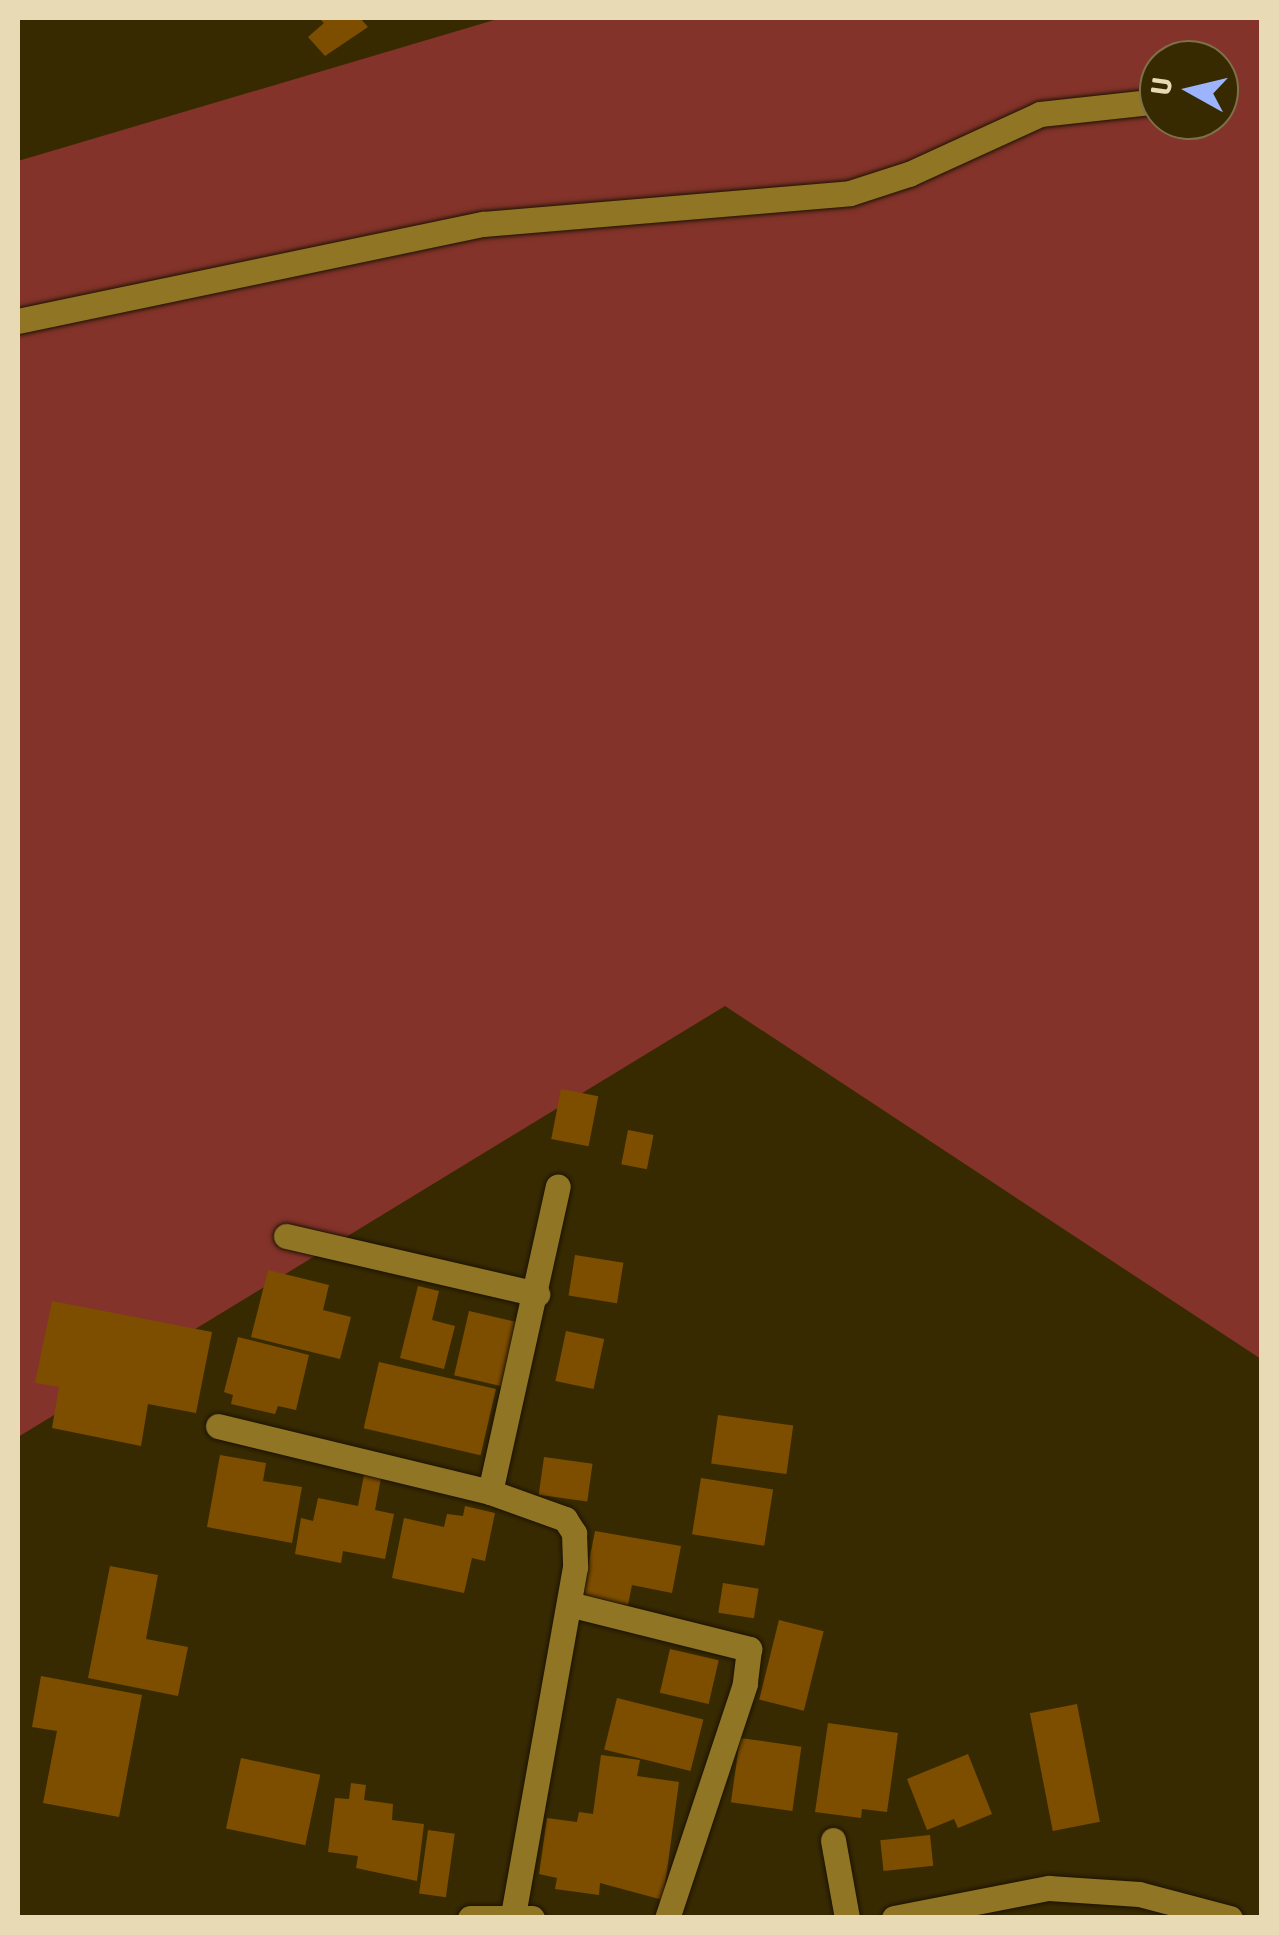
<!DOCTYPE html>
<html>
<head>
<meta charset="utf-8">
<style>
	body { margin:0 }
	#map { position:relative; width:1279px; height:1935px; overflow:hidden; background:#382a00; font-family:"Asap Condensed",sans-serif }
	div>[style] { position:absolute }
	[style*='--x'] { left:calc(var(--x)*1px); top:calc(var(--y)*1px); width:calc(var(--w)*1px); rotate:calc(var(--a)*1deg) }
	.green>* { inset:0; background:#833329 }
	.building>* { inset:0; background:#7e4e00; transform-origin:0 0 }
	.roads { filter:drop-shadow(0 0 2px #1b1300) drop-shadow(0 0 2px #1b1300) }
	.minor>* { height:25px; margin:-12.5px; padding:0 12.5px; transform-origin:12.5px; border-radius:12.5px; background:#907525 }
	span { translate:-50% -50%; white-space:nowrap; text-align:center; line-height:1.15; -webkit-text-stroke:9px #382a00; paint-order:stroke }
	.frame { position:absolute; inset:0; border:20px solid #e8dab5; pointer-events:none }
	.north { position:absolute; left:1139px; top:40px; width:100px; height:100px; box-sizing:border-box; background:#382a00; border:2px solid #7e7048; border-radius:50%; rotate:278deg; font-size:28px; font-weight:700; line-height:40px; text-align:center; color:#e8dab5 }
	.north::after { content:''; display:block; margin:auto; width:35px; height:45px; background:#9cb4fd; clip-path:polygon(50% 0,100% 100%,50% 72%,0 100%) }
</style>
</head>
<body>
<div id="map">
	<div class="green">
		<div style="clip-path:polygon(evenodd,501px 18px,1261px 18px,1261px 1359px,725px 1006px,18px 1437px,18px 161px,501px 18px,1159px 60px,1219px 60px,1219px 120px,1159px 120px,1159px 60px)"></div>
	</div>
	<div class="building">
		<div style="clip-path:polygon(319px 18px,360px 18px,368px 27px,325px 56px,308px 37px,324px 23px)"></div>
		<div style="left:561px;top:1089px;width:38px;height:51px;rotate:11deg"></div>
		<div style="left:628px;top:1130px;width:26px;height:35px;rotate:11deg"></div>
		<div style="left:575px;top:1255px;width:49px;height:41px;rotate:9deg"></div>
		<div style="clip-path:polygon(268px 1270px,329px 1285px,323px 1310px,351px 1317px,340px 1359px,251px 1337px)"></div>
		<div style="clip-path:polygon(418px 1286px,439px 1291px,432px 1320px,455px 1326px,444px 1369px,400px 1358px)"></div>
		<div style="clip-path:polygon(52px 1301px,212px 1332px,196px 1413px,148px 1404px,141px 1446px,52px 1428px,59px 1387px,35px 1383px)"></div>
		<div style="left:469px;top:1311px;width:51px;height:66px;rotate:13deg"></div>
		<div style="left:566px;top:1331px;width:39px;height:51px;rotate:12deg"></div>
		<div style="clip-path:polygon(238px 1337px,309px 1355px,296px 1410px,278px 1406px,275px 1414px,231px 1404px,233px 1395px,224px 1392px)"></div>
		<div style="left:379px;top:1362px;width:120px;height:68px;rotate:13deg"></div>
		<div style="left:718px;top:1415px;width:76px;height:49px;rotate:8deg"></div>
		<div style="clip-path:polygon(220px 1455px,266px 1463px,263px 1481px,302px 1487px,292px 1543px,207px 1527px)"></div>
		<div style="left:544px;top:1457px;width:49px;height:38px;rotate:8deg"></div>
		<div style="clip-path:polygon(364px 1475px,381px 1478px,375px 1510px,394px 1514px,385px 1559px,343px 1551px,341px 1563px,295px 1554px,301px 1518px,313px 1521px,318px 1498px,358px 1506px)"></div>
		<div style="left:701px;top:1478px;width:73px;height:57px;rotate:9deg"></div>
		<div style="clip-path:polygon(465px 1506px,495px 1513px,485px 1561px,472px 1558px,464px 1593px,392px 1578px,404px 1518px,444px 1527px,447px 1514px,463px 1516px)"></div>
		<div style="clip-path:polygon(595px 1531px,681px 1546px,672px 1593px,632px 1585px,628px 1605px,582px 1597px)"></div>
		<div style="clip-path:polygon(110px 1566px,158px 1575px,146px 1639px,188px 1647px,178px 1696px,88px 1678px)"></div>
		<div style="left:723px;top:1583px;width:36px;height:30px;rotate:9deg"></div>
		<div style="left:779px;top:1620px;width:46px;height:82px;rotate:14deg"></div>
		<div style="left:670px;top:1649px;width:50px;height:45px;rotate:13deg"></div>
		<div style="clip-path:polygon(41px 1676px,142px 1695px,119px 1817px,43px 1803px,57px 1731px,32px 1727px)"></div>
		<div style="left:617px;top:1698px;width:89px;height:53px;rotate:14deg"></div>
		<div style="left:1077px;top:1704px;width:120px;height:48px;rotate:79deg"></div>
		<div style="clip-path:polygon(828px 1723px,898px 1733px,887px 1812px,862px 1809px,861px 1818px,815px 1812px)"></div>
		<div style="left:740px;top:1738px;width:62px;height:65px;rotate:8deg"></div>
		<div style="clip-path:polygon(968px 1754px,992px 1814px,958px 1828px,954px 1819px,927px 1830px,907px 1779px)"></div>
		<div style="clip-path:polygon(601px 1755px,640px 1760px,637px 1776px,679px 1782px,663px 1900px,600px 1883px,599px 1895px,555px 1889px,557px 1878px,539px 1874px,547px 1818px,577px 1822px,579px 1812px,593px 1814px)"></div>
		<div style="left:241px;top:1758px;width:81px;height:72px;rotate:12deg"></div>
		<div style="clip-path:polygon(351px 1783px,366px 1785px,364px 1800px,393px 1804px,392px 1820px,424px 1824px,417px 1881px,356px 1868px,358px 1856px,328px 1852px,335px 1798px,349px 1799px)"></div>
		<div style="left:428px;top:1830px;width:27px;height:64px;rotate:8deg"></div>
		<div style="left:930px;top:1835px;width:31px;height:50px;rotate:84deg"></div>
	</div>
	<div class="roads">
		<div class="minor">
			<div style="--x:18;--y:321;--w:475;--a:-11.8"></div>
			<div style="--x:483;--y:224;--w:368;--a:-4.8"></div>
			<div style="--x:850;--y:193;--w:62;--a:-17.9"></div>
			<div style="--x:909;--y:174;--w:144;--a:-24.6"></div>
			<div style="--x:1040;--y:114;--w:120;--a:-6.2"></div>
			<div style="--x:286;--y:1236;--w:258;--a:13"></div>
			<div style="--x:218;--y:1426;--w:280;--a:13.6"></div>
			<div style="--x:490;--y:1492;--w:80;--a:19.8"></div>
			<div style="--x:565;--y:1519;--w:17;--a:57"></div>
			<div style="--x:574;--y:1533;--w:34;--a:88"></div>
			<div style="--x:575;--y:1567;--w:353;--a:100.1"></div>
			<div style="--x:490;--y:1492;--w:313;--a:-77.5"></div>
			<div style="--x:569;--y:1604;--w:186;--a:14"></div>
			<div style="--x:749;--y:1649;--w:35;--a:97"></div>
			<div style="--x:745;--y:1684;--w:247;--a:108.4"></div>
			<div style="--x:833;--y:1840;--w:79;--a:79.8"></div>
			<div style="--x:470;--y:1918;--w:62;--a:0"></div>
			<div style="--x:894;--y:1918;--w:158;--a:-11"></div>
			<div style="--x:1049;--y:1888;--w:90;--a:3.8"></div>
			<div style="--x:1139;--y:1894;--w:94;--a:14.8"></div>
		</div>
	</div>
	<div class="frame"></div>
	<div class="north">U</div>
</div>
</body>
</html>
